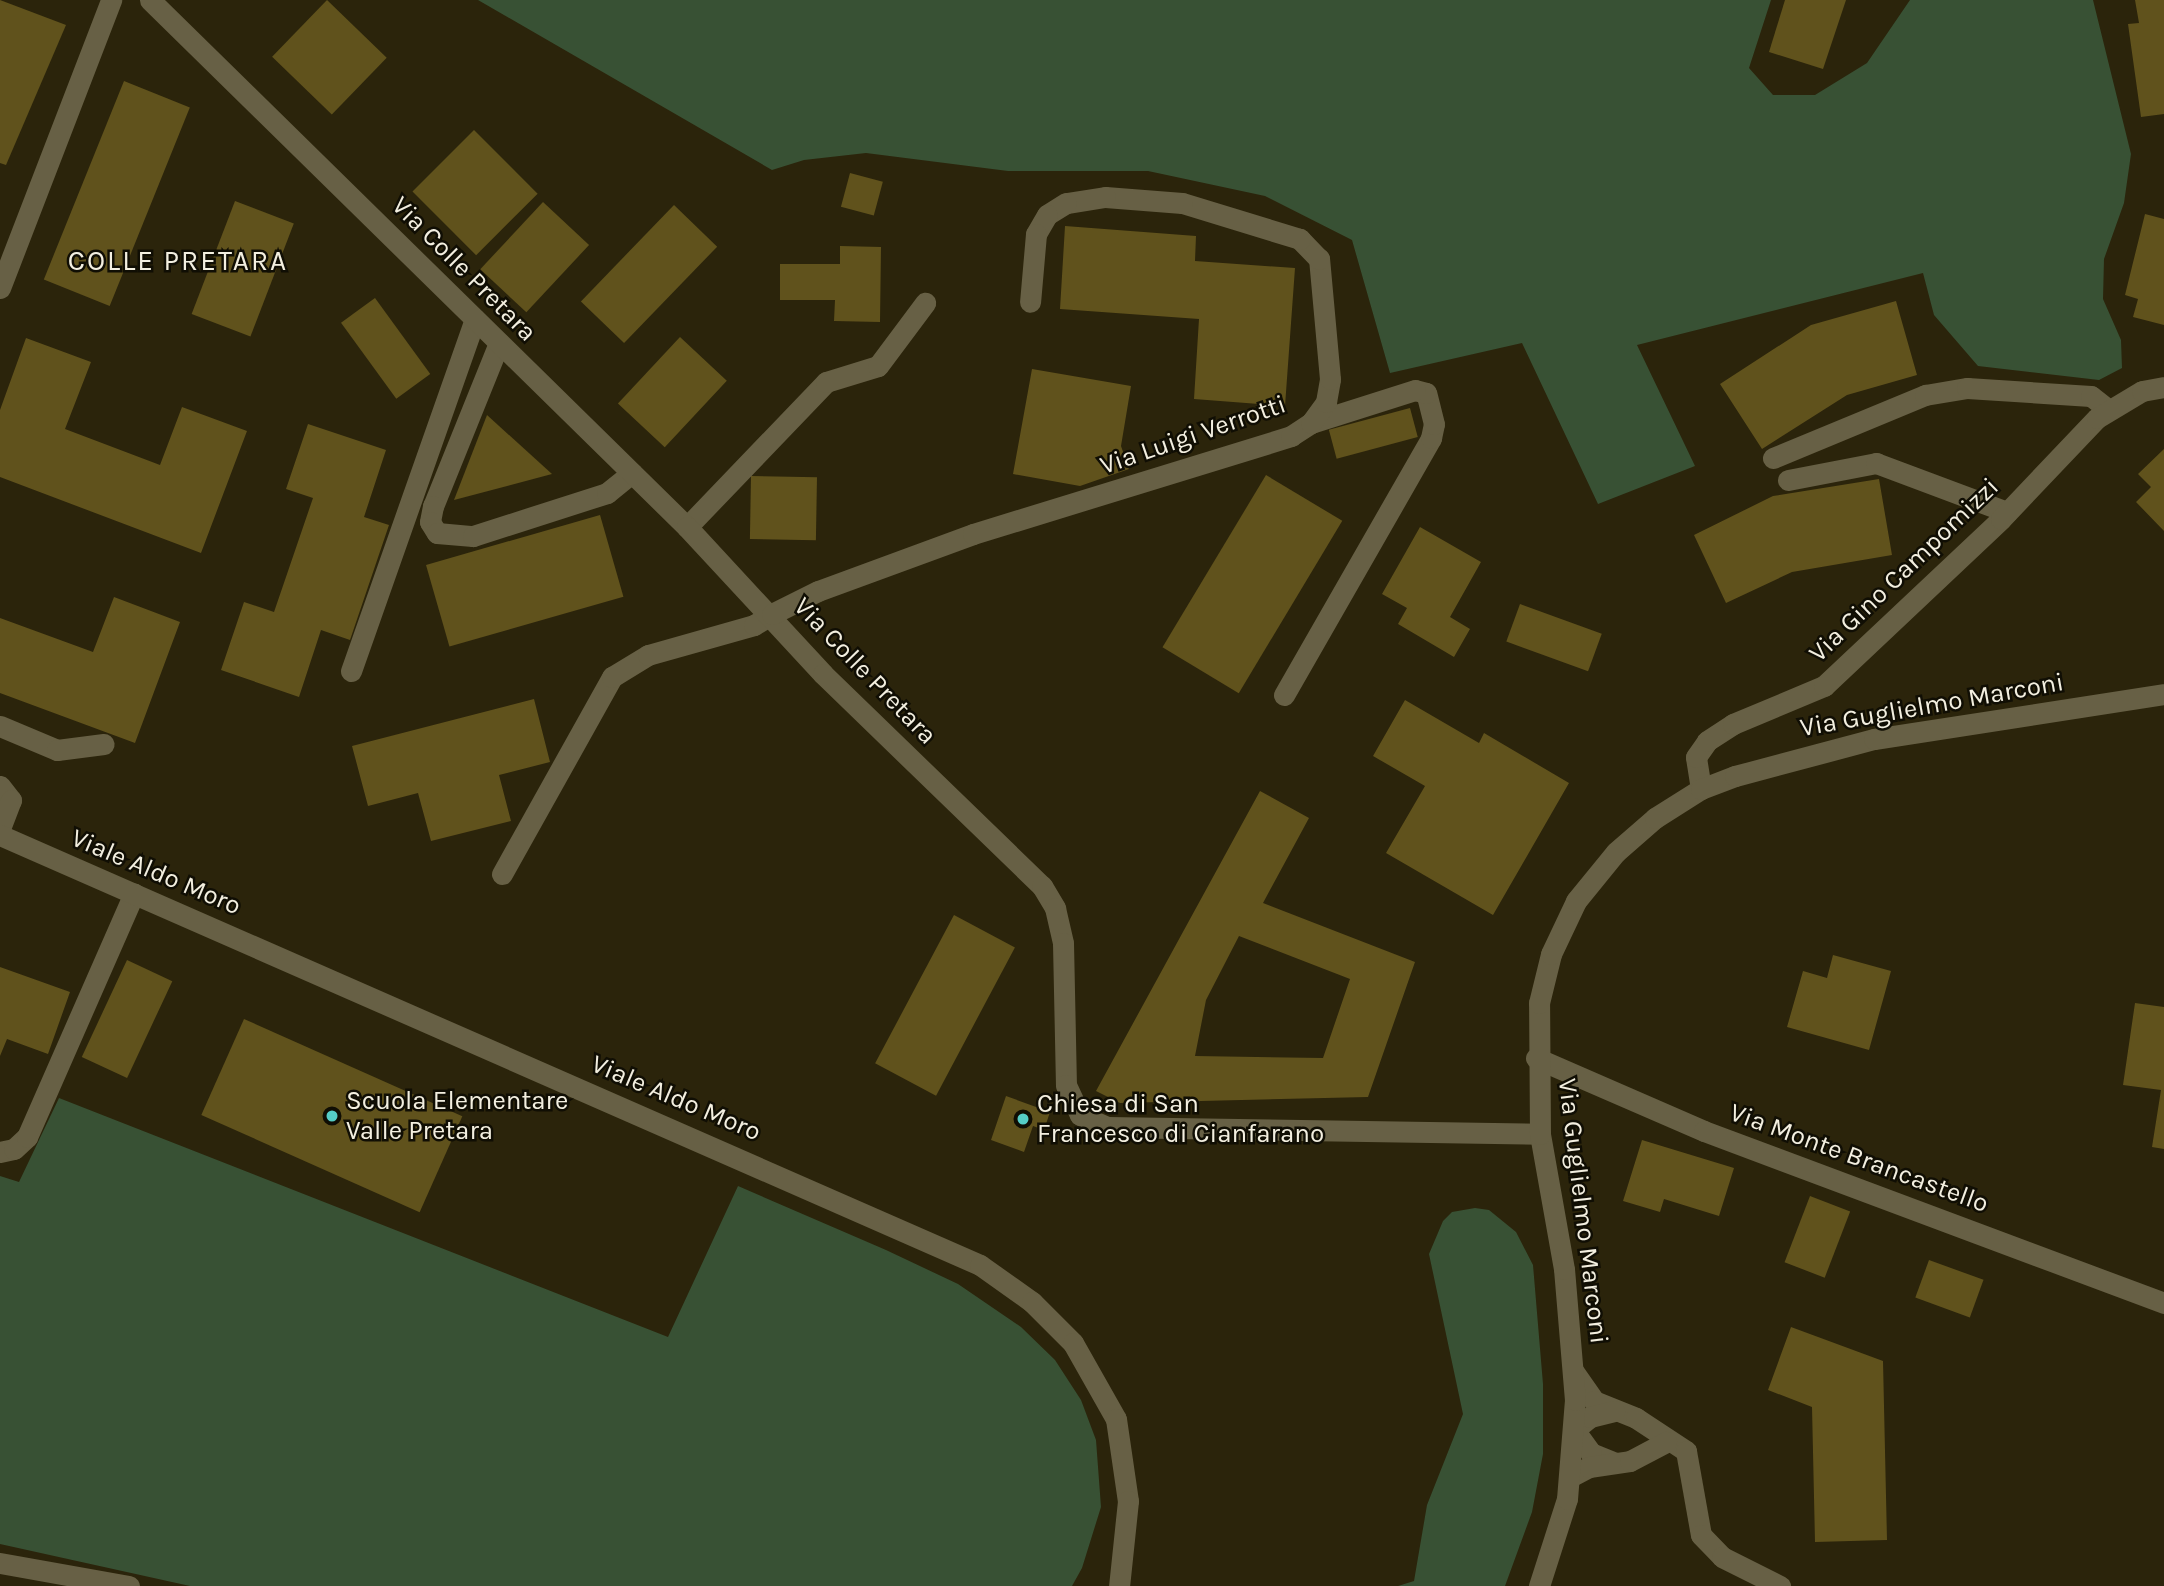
<!DOCTYPE html>
<html>
<head>
<meta charset="utf-8">
<style>
	body { margin:0 }
	#map { position:relative; width:2164px; height:1586px; overflow:hidden; background:#2b240b; font-family:Karla,sans-serif }
	div>[style] { position:absolute }
	[style*='--x'] { left:calc(var(--x)*1px); top:calc(var(--y)*1px); width:calc(var(--w)*1px); rotate:calc(var(--a)*1deg) }
	.green>* { inset:0; background:#385134 }
	.building>* { inset:0; background:#60521c; transform-origin:0 0 }
	.lane>* { height:21px; margin:-10.5px; padding:0 10.5px; transform-origin:10.5px; border-radius:10.5px; background:#676045 }
	.street>* { height:21px; margin:-10.5px; padding:0 10.5px; transform-origin:10.5px; border-radius:10.5px; background:#676045 }
	.secondary>* { height:21px; margin:-10.5px; padding:0 10.5px; transform-origin:10.5px; border-radius:10.5px; background:#676045 }
	.dots>* { width:19px; height:19px; translate:-50% -50%; box-sizing:border-box; border:4px solid #100e04; border-radius:50% }
	span { translate:-50% -50%; white-space:nowrap; text-align:center; line-height:1.15; -webkit-text-stroke:5px #100e04; paint-order:stroke }
	.street-label { font-size:26px; color:#f3efe0 }
	.poi-label { font-size:26px; color:#f3efe0 }
	.left { translate:0 -50%; text-align:left }
	.neighbourhood-label { font-size:28px; color:#f3efe0; letter-spacing:2px }
</style>
</head>
<body>
<div id="map">
	<div class="green">
		<div style="clip-path:polygon(478px 0,1771px 0,1749px 68px,1773px 95px,1815px 95px,1867px 63px,1910px 0,2093px 0,2131px 154px,2124px 203px,2104px 259px,2103px 299px,2121px 340px,2122px 368px,2099px 380px,1978px 366px,1934px 315px,1923px 273px,1637px 345px,1695px 466px,1598px 504px,1522px 343px,1390px 373px,1352px 240px,1265px 196px,1148px 171px,1008px 171px,866px 153px,804px 160px,772px 170px)"></div>
		<div style="clip-path:polygon(59px 1098px,668px 1337px,738px 1186px,886px 1250px,958px 1284px,1021px 1327px,1055px 1360px,1081px 1400px,1096px 1440px,1101px 1507px,1082px 1568px,1072px 1586px,190px 1586px,0 1544px,0 1176px,19px 1182px)"></div>
		<div style="clip-path:polygon(1475px 1208px,1489px 1210px,1516px 1232px,1533px 1265px,1543px 1384px,1543px 1454px,1532px 1512px,1505px 1586px,1398px 1586px,1414px 1581px,1427px 1505px,1463px 1414px,1429px 1254px,1443px 1221px,1452px 1212px)"></div>
	</div>
	<div class="building">
		<div style="clip-path:polygon(0 0,66px 25px,6px 165px,0 163px)"></div>
		<div style="left:327px;top:0;width:83px;height:79px;rotate:44deg"></div>
		<div style="clip-path:polygon(1785px 0,1846px 0,1823px 69px,1769px 52px)"></div>
		<div style="clip-path:polygon(2135px 0,2164px 0,2164px 114px,2141px 117px,2128px 24px,2139px 23px)"></div>
		<div style="left:124px;top:81px;width:71px;height:214px;rotate:22deg"></div>
		<div style="left:474px;top:130px;width:90px;height:87px;rotate:45deg"></div>
		<div style="left:850px;top:173px;width:34px;height:35px;rotate:15deg"></div>
		<div style="left:235px;top:201px;width:63px;height:121px;rotate:21deg"></div>
		<div style="left:543px;top:202px;width:63px;height:92px;rotate:43deg"></div>
		<div style="left:674px;top:205px;width:60px;height:134px;rotate:44deg"></div>
		<div style="clip-path:polygon(2145px 214px,2164px 219px,2164px 325px,2133px 317px,2138px 299px,2125px 295px)"></div>
		<div style="clip-path:polygon(1065px 226px,1196px 236px,1195px 261px,1295px 268px,1285px 406px,1194px 399px,1199px 319px,1060px 309px)"></div>
		<div style="clip-path:polygon(840px 246px,881px 247px,880px 322px,834px 321px,835px 300px,780px 300px,780px 264px,840px 264px)"></div>
		<div style="left:375px;top:298px;width:94px;height:42px;rotate:54deg"></div>
		<div style="clip-path:polygon(1896px 301px,1917px 375px,1847px 395px,1762px 449px,1720px 384px,1811px 325px)"></div>
		<div style="left:680px;top:337px;width:64px;height:91px;rotate:43deg"></div>
		<div style="clip-path:polygon(26px 338px,91px 362px,65px 429px,160px 465px,182px 407px,247px 431px,201px 553px,0 477px,0 410px)"></div>
		<div style="clip-path:polygon(1032px 369px,1131px 386px,1121px 446px,1129px 469px,1080px 486px,1013px 474px)"></div>
		<div style="left:1410px;top:408px;width:30px;height:84px;rotate:75deg"></div>
		<div style="clip-path:polygon(487px 415px,552px 474px,454px 500px)"></div>
		<div style="clip-path:polygon(308px 424px,386px 450px,364px 517px,389px 525px,350px 640px,321px 630px,299px 697px,221px 670px,244px 602px,274px 612px,313px 498px,286px 489px)"></div>
		<div style="clip-path:polygon(2164px 449px,2164px 531px,2136px 502px,2151px 487px,2138px 474px)"></div>
		<div style="left:1266px;top:475px;width:89px;height:201px;rotate:31deg"></div>
		<div style="left:751px;top:476px;width:66px;height:63px;rotate:1deg"></div>
		<div style="clip-path:polygon(1879px 479px,1892px 555px,1792px 572px,1726px 603px,1694px 535px,1773px 496px)"></div>
		<div style="left:600px;top:515px;width:85px;height:181px;rotate:74deg"></div>
		<div style="clip-path:polygon(1420px 527px,1481px 562px,1450px 617px,1470px 629px,1454px 657px,1398px 624px,1407px 608px,1382px 594px)"></div>
		<div style="clip-path:polygon(114px 597px,180px 622px,135px 743px,0 693px,0 618px,93px 652px)"></div>
		<div style="left:1520px;top:604px;width:87px;height:40px;rotate:20deg"></div>
		<div style="clip-path:polygon(534px 699px,550px 762px,499px 775px,511px 821px,431px 841px,418px 793px,368px 806px,352px 746px)"></div>
		<div style="clip-path:polygon(1405px 700px,1479px 743px,1484px 733px,1569px 783px,1493px 915px,1386px 853px,1425px 786px,1373px 756px)"></div>
		<div style="clip-path:polygon(evenodd,1260px 791px,1309px 818px,1263px 903px,1415px 962px,1368px 1097px,1120px 1103px,1096px 1091px,1260px 791px,1239px 936px,1350px 979px,1323px 1058px,1195px 1056px,1206px 1000px,1239px 936px)"></div>
		<div style="left:954px;top:915px;width:69px;height:168px;rotate:28deg"></div>
		<div style="clip-path:polygon(1833px 955px,1891px 971px,1869px 1050px,1787px 1027px,1803px 971px,1827px 978px)"></div>
		<div style="left:127px;top:960px;width:50px;height:107px;rotate:25deg"></div>
		<div style="clip-path:polygon(0 967px,70px 992px,48px 1054px,7px 1039px,0 1056px)"></div>
		<div style="clip-path:polygon(2135px 1003px,2164px 1007px,2164px 1149px,2152px 1147px,2161px 1090px,2123px 1085px)"></div>
		<div style="left:244px;top:1019px;width:239px;height:105px;rotate:24deg"></div>
		<div style="clip-path:polygon(1006px 1096px,1050px 1112px,1044px 1130px,1033px 1126px,1024px 1152px,991px 1140px)"></div>
		<div style="clip-path:polygon(1642px 1140px,1734px 1168px,1719px 1216px,1664px 1199px,1660px 1212px,1623px 1201px)"></div>
		<div style="left:1810px;top:1196px;width:43px;height:71px;rotate:21deg"></div>
		<div style="left:1929px;top:1260px;width:58px;height:40px;rotate:20deg"></div>
		<div style="clip-path:polygon(1791px 1327px,1883px 1361px,1887px 1540px,1815px 1542px,1812px 1407px,1768px 1390px)"></div>
	</div>
	<div class="lane">
		<div style="--x:0;--y:288;--w:309;--a:-68.9"></div>
		<div style="--x:499;--y:343;--w:176;--a:112"></div>
		<div style="--x:433;--y:506;--w:16;--a:101"></div>
		<div style="--x:430;--y:522;--w:13;--a:58"></div>
		<div style="--x:437;--y:533;--w:36;--a:5"></div>
		<div style="--x:473;--y:536;--w:141;--a:-17.8"></div>
		<div style="--x:607;--y:493;--w:32;--a:-39"></div>
		<div style="--x:1773;--y:458;--w:165;--a:-22.5"></div>
		<div style="--x:1925;--y:395;--w:43;--a:-9.5"></div>
		<div style="--x:1967;--y:388;--w:124;--a:3.7"></div>
		<div style="--x:2091;--y:396;--w:23;--a:38"></div>
		<div style="--x:1788;--y:480;--w:90;--a:-10.9"></div>
		<div style="--x:1876;--y:463;--w:140;--a:20.5"></div>
		<div style="--x:687;--y:527;--w:201;--a:-46.2"></div>
		<div style="--x:826;--y:382;--w:54;--a:-17.1"></div>
		<div style="--x:878;--y:366;--w:79;--a:-53.3"></div>
		<div style="--x:351;--y:671;--w:373;--a:-70.6"></div>
		<div style="--x:1284;--y:695;--w:296;--a:-60.2"></div>
		<div style="--x:1431;--y:438;--w:14;--a:-78"></div>
		<div style="--x:1434;--y:424;--w:32;--a:-104"></div>
		<div style="--x:1426;--y:393;--w:11;--a:-165"></div>
		<div style="--x:1415;--y:390;--w:109;--a:162.4"></div>
		<div style="--x:0;--y:726;--w:62;--a:22.8"></div>
		<div style="--x:57;--y:750;--w:47;--a:-7.3"></div>
		<div style="--x:0;--y:786;--w:18;--a:52"></div>
		<div style="--x:11;--y:800;--w:30;--a:111"></div>
		<div style="--x:502;--y:874;--w:226;--a:-60.8"></div>
		<div style="--x:612;--y:677;--w:42;--a:-31.4"></div>
		<div style="--x:648;--y:655;--w:110;--a:-15.8"></div>
		<div style="--x:754;--y:625;--w:21;--a:-31"></div>
		<div style="--x:0;--y:1152;--w:14;--a:-12"></div>
		<div style="--x:14;--y:1149;--w:18;--a:-43"></div>
		<div style="--x:27;--y:1137;--w:266;--a:-66.3"></div>
	</div>
	<div class="street">
		<div style="--x:150;--y:0;--w:752;--a:44.46"></div>
		<div style="--x:687;--y:527;--w:200;--a:47.2"></div>
		<div style="--x:823;--y:674;--w:305;--a:44.1"></div>
		<div style="--x:1042;--y:886;--w:26;--a:59"></div>
		<div style="--x:1055;--y:908;--w:36;--a:77"></div>
		<div style="--x:1063;--y:943;--w:142;--a:88.8"></div>
		<div style="--x:1066;--y:1085;--w:33;--a:65"></div>
		<div style="--x:1080;--y:1115;--w:30;--a:24"></div>
		<div style="--x:1107;--y:1127;--w:433;--a:0.9"></div>
		<div style="--x:772;--y:614;--w:51;--a:-26.6"></div>
		<div style="--x:818;--y:591;--w:165;--a:-20.2"></div>
		<div style="--x:973;--y:534;--w:333;--a:-17.1"></div>
		<div style="--x:1291;--y:436;--w:24;--a:-33"></div>
		<div style="--x:1311;--y:423;--w:26;--a:-54"></div>
		<div style="--x:1326;--y:402;--w:23;--a:-80"></div>
		<div style="--x:1330;--y:379;--w:121;--a:-95.2"></div>
		<div style="--x:1319;--y:259;--w:28;--a:-134"></div>
		<div style="--x:1300;--y:239;--w:123;--a:-163"></div>
		<div style="--x:1182;--y:203;--w:77;--a:-175.5"></div>
		<div style="--x:1105;--y:197;--w:39;--a:171"></div>
		<div style="--x:1066;--y:203;--w:22;--a:148"></div>
		<div style="--x:1047;--y:215;--w:22;--a:120"></div>
		<div style="--x:1036;--y:234;--w:68;--a:95"></div>
		<div style="--x:1701;--y:789;--w:32;--a:-99"></div>
		<div style="--x:1696;--y:757;--w:19;--a:-55"></div>
		<div style="--x:1707;--y:741;--w:31;--a:-33"></div>
		<div style="--x:1733;--y:724;--w:99;--a:-22.7"></div>
		<div style="--x:1824;--y:686;--w:243;--a:-43.3"></div>
		<div style="--x:2001;--y:519;--w:139;--a:-46.5"></div>
		<div style="--x:2097;--y:418;--w:52;--a:-31"></div>
		<div style="--x:2142;--y:391;--w:22;--a:-10"></div>
		<div style="--x:1536;--y:1058;--w:183;--a:23.5"></div>
		<div style="--x:1704;--y:1131;--w:491;--a:20.5"></div>
		<div style="--x:1574;--y:1372;--w:35;--a:55"></div>
		<div style="--x:1594;--y:1401;--w:45;--a:22"></div>
		<div style="--x:1636;--y:1418;--w:60;--a:33.4"></div>
		<div style="--x:1686;--y:1451;--w:85;--a:79.9"></div>
		<div style="--x:1701;--y:1535;--w:30;--a:46"></div>
		<div style="--x:1722;--y:1557;--w:65;--a:26.6"></div>
		<div style="--x:1613;--y:1462;--w:24;--a:-158"></div>
		<div style="--x:1591;--y:1453;--w:29;--a:-126"></div>
		<div style="--x:1574;--y:1430;--w:21;--a:-39"></div>
		<div style="--x:1590;--y:1417;--w:25;--a:-14"></div>
		<div style="--x:1570;--y:1477;--w:21;--a:-28"></div>
		<div style="--x:1589;--y:1467;--w:41;--a:-8.3"></div>
		<div style="--x:1630;--y:1461;--w:41;--a:-27.8"></div>
		<div style="--x:0;--y:1563;--w:131;--a:10.1"></div>
	</div>
	<div class="secondary">
		<div style="--x:0;--y:835;--w:1070;--a:23.69"></div>
		<div style="--x:980;--y:1265;--w:64;--a:35.4"></div>
		<div style="--x:1032;--y:1302;--w:58;--a:45"></div>
		<div style="--x:1073;--y:1343;--w:87;--a:60.5"></div>
		<div style="--x:1116;--y:1419;--w:83;--a:81.7"></div>
		<div style="--x:1128;--y:1501;--w:85;--a:96"></div>
		<div style="--x:1539;--y:1586;--w:91;--a:-72.2"></div>
		<div style="--x:1567;--y:1499;--w:99;--a:-85.4"></div>
		<div style="--x:1575;--y:1400;--w:131;--a:-94.8"></div>
		<div style="--x:1564;--y:1269;--w:137;--a:-100.1"></div>
		<div style="--x:1540;--y:1134;--w:131;--a:-90.4"></div>
		<div style="--x:1539;--y:1003;--w:50;--a:-76.2"></div>
		<div style="--x:1551;--y:954;--w:59;--a:-64.7"></div>
		<div style="--x:1576;--y:901;--w:63;--a:-50.8"></div>
		<div style="--x:1616;--y:852;--w:52;--a:-41.1"></div>
		<div style="--x:1655;--y:818;--w:54;--a:-32.2"></div>
		<div style="--x:1701;--y:789;--w:36;--a:-21"></div>
		<div style="--x:1735;--y:776;--w:144;--a:-14.9"></div>
		<div style="--x:1874;--y:739;--w:293;--a:-8.8"></div>
	</div>
	<div class="dots">
		<div style="left:332px;top:1116px;background:#55cdc6"></div>
		<div style="left:1023px;top:1119px;background:#55cdc6"></div>
	</div>
	<div class="street-label">
		<span style="left:464px;top:269px;rotate:45deg">Via Colle Pretara</span>
		<span style="left:1193px;top:435px;rotate:-19deg">Via Luigi Verrotti</span>
		<span style="left:1904px;top:570px;rotate:-44deg">Via Gino Campomizzi</span>
		<span style="left:865px;top:671px;rotate:46deg">Via Colle Pretara</span>
		<span style="left:1932px;top:705px;rotate:-10deg">Via Guglielmo Marconi</span>
		<span style="left:156px;top:872px;rotate:23deg">Viale Aldo Moro</span>
		<span style="left:676px;top:1098px;rotate:23deg">Viale Aldo Moro</span>
		<span style="left:1859px;top:1158px;rotate:20deg">Via Monte Brancastello</span>
		<span style="left:1583px;top:1211px;rotate:83deg">Via Guglielmo Marconi</span>
	</div>
	<div class="poi-label">
		<span class="left" style="left:346px;top:1116px">Scuola Elementare<br>Valle Pretara</span>
		<span class="left" style="left:1037px;top:1119px">Chiesa di San<br>Francesco di Cianfarano</span>
	</div>
	<div class="neighbourhood-label">
		<span style="left:178px;top:261px">COLLE PRETARA</span>
	</div>
</div>
</body>
</html>
